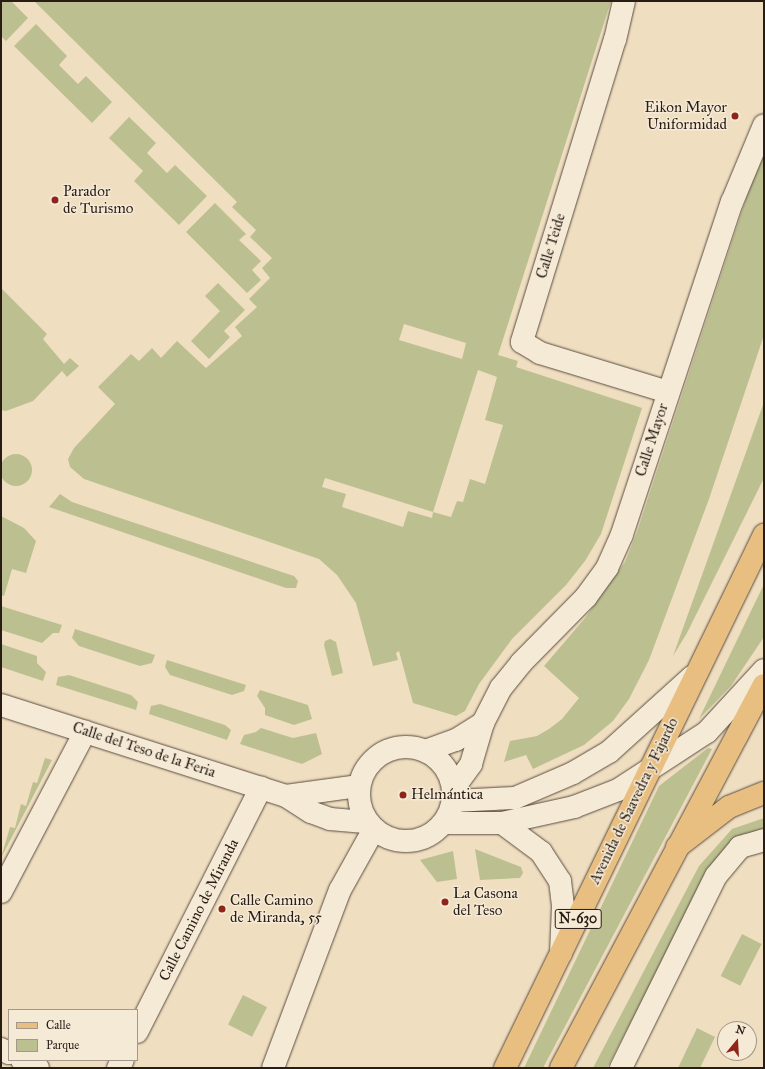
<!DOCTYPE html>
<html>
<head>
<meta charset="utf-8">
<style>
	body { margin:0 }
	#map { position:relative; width:765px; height:1069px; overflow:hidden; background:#efdec0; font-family:"IM FELL Great Primer",serif }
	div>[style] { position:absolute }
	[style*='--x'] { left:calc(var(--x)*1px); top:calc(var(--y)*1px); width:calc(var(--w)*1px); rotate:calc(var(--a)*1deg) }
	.green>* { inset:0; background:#bcc090; transform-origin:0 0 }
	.round { border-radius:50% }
	.roads { filter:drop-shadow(0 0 1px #5a4c40) drop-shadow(0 0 1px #5a4c40) }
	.minor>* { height:22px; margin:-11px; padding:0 11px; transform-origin:11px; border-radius:11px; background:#f5ead6 }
	.minor>.ring { margin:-11px; padding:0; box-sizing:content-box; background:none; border:22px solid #f5ead6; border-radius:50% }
	.major>* { height:22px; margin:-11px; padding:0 11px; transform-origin:11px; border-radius:11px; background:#e8bf80 }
	.highway>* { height:22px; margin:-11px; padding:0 11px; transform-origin:11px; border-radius:11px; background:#e8bf80 }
	.dots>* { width:11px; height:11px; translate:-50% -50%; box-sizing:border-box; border:2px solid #f5ead6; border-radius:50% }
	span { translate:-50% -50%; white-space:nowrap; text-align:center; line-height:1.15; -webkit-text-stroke:3px #f5ead6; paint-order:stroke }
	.shield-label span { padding:1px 3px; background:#f5ead6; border:1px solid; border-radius:3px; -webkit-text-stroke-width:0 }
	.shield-label { font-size:14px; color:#291c15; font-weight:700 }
	.poi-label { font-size:15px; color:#291c15 }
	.right { translate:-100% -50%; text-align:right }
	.left { translate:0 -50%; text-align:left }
	.street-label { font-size:15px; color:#291c15 }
	.frame { position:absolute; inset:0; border:2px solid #291c15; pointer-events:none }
	.legend { position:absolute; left:8px; top:1009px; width:130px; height:52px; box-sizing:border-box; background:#f5ead6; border:1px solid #a39889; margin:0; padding:5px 7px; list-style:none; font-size:12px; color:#291c15 }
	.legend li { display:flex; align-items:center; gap:8px; height:20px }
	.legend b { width:20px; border:1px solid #a39889 }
	.north { position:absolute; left:717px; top:1021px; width:40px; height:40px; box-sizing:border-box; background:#f5ead6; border:1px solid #a39889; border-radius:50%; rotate:18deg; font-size:11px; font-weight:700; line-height:16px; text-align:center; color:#291c15 }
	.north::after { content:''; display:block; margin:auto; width:14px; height:18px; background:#8f2418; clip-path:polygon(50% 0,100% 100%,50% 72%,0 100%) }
</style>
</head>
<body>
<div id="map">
	<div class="green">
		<div style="clip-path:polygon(1px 1px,11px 1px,28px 18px,6px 41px,1px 36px)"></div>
		<div style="clip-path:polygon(evenodd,34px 1px,611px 1px,498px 355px,518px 361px,516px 367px,642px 408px,601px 534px,585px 561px,566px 585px,512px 639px,479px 684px,465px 711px,456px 716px,413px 703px,399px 651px,396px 653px,398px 660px,373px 666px,356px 603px,337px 575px,319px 559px,84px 479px,70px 467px,68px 459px,74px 448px,115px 404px,98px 387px,131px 354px,139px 361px,152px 348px,161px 358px,177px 341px,206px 368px,242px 336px,235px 327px,257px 307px,249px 299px,270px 278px,262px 268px,272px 258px,250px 237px,256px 230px,232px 207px,237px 202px,34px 1px,404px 324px,466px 343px,462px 359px,399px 340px,404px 324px,34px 1px,478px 370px,497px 377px,485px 420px,503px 425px,485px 484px,470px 479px,463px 502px,457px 501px,451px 517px,433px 512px,478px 370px,34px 1px,325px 478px,433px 512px,432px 518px,408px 511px,403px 527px,342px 507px,346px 494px,322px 487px,325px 478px)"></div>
		<div style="clip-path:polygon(36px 24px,67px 56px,59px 65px,78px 84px,86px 76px,112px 102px,92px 123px,14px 46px)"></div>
		<div style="clip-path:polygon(129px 117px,156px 143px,147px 153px,167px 173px,175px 165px,207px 196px,179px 225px,134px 181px,143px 171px,109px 138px)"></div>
		<div style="clip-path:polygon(764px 144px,764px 335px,709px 499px,649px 660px,629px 699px,613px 721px,584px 745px,533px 769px,526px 755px,504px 762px,510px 741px,537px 736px,549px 729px,562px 719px,579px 698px,544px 666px,585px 618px,625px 562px,637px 532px)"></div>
		<div style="clip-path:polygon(215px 203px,246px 234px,239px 240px,261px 261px,252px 270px,261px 280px,247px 293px,186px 232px)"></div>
		<div style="clip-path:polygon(218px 283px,245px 310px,224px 331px,230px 337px,209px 359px,191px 341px,220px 311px,205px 296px)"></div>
		<div style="clip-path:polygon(1px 288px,47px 334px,43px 339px,64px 364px,70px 358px,79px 366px,67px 377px,62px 371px,33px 401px,6px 411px,1px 410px)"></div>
		<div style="clip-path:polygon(764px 402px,764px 478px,687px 633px,673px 656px)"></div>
		<div class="round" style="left:0;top:454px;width:32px;height:32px"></div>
		<div style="clip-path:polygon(60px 494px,72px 502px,294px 576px,298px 581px,296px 588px,286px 588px,49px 507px)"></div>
		<div style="clip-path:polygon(1px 516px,24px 528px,36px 541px,26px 573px,12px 569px,4px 596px,1px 595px)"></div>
		<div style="clip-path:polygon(764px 584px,764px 637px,731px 686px,699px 719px)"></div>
		<div style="clip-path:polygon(1px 606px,62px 625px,59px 633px,53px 633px,42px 643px,1px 630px)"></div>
		<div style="clip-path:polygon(75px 629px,155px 655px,152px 663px,140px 666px,79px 646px,72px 638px)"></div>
		<div style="clip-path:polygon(330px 639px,336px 642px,343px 673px,332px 676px,324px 645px,325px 641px)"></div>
		<div style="clip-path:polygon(1px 644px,37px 656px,37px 663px,46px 672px,43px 681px,1px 667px)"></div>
		<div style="clip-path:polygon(167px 660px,246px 685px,244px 691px,232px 695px,170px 675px,165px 667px)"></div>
		<div style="clip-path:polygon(69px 675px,131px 695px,138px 702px,136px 710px,56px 685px,58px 677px)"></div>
		<div style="clip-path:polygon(260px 690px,308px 705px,312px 719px,294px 725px,265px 715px,265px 708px,257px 696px)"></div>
		<div style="clip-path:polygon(160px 704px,225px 725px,231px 730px,227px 740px,149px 714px,151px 706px)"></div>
		<div style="clip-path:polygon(261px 728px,293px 738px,316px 733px,322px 754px,302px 764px,240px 744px,244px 735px,256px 732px)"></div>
		<div style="clip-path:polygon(708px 748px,712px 749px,543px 1068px,524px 1068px,659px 786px)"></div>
		<div style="clip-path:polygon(45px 758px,52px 760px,1px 858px,10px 827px,15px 828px,21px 804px,26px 806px,33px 782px,37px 783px)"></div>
		<div style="clip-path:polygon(764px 818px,764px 828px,744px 836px,699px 891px,607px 1068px,593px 1068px,699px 866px,732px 829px)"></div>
		<div style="clip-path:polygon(475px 849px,521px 867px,523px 873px,520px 878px,480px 880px)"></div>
		<div style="clip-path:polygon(453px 851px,457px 879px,437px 882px,420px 860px)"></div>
		<div style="left:742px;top:934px;width:22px;height:47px;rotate:27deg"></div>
		<div style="left:243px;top:995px;width:27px;height:33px;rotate:27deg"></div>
		<div style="clip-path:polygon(697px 1028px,715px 1037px,700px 1068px,678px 1068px)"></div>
	</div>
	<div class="roads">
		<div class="minor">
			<div style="--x:624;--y:1;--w:39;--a:103"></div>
			<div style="--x:615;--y:39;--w:317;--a:107.1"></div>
			<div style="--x:522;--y:342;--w:21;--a:31"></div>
			<div style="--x:540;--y:353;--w:134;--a:16.9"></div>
			<div style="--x:1;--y:705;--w:299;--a:17.7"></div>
			<div style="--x:286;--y:796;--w:30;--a:33"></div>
			<div style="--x:311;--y:812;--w:20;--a:20"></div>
			<div style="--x:330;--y:819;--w:38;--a:5"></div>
			<div class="ring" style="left:359px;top:747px;width:72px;height:72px"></div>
			<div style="--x:425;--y:751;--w:33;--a:-20"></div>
			<div style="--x:456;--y:740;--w:32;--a:-32"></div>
			<div style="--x:453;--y:789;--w:31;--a:-54"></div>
			<div style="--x:471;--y:764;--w:43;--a:-73.7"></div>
			<div style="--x:483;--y:723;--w:39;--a:-63"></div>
			<div style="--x:501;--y:688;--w:32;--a:-51"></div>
			<div style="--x:521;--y:663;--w:93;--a:-45.4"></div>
			<div style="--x:586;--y:597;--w:36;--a:-54"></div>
			<div style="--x:607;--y:568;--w:37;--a:-66"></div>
			<div style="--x:622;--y:534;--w:350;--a:-71.7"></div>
			<div style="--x:732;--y:202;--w:83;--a:-67.4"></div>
			<div style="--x:286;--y:796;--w:74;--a:-7.8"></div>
			<div style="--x:453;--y:801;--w:62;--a:-2.8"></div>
			<div style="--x:515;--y:798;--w:63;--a:-23.3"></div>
			<div style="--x:573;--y:773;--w:42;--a:-30.3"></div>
			<div style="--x:609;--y:752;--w:113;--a:-42.1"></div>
			<div style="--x:444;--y:823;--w:58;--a:0"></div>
			<div style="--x:502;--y:823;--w:74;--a:-12.5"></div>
			<div style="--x:574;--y:807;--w:47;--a:-21.1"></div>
			<div style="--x:618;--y:790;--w:106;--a:-33.1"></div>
			<div style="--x:707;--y:732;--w:84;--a:-47.4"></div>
			<div style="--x:502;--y:823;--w:49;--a:36.6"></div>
			<div style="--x:541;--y:852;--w:35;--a:57"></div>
			<div style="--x:560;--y:881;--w:25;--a:83"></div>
			<div style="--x:563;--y:906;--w:47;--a:92.4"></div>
			<div style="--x:1;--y:892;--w:181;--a:-62.3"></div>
			<div style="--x:137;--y:1032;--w:274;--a:-63.1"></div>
			<div style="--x:1;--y:1049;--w:9;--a:27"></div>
			<div style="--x:22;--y:1060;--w:18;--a:27"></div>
			<div style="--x:118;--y:1068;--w:9;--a:-58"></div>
			<div style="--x:273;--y:1068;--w:190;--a:-69.4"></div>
			<div style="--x:340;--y:890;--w:70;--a:-60.9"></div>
			<div style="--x:621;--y:1068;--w:214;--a:-63.7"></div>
			<div style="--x:716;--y:876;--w:38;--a:-50"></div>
			<div style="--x:740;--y:847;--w:25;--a:-16"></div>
		</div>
		<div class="major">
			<div style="--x:677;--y:847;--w:66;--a:-37.6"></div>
			<div style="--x:729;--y:807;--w:38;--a:-22"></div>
		</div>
		<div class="highway">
			<div style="--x:505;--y:1068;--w:593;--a:-64.08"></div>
			<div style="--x:561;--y:1068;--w:433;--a:-62.1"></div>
		</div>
	</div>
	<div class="dots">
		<div style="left:735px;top:116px;background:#8f2418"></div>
		<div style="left:55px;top:200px;background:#8f2418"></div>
		<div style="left:403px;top:795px;background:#8f2418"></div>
		<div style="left:445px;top:902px;background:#8f2418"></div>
		<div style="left:222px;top:909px;background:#8f2418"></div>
	</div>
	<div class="shield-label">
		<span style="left:578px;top:919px">N-630</span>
	</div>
	<div class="poi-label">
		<span class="right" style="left:727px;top:116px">Eikon Mayor<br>Uniformidad</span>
		<span class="left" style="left:63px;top:200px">Parador<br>de Turismo</span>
		<span class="left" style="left:411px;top:795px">Helmántica</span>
		<span class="left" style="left:453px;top:902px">La Casona<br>del Teso</span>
		<span class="left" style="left:230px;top:909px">Calle Camino<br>de Miranda, 55</span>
	</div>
	<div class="street-label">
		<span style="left:551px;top:246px;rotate:-73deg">Calle Teide</span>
		<span style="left:652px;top:440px;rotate:-72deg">Calle Mayor</span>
		<span style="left:144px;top:750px;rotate:18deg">Calle del Teso de la Feria</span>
		<span style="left:634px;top:801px;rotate:-64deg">Avenida de Saavedra y Fajardo</span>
		<span style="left:199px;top:910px;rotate:-63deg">Calle Camino de Miranda</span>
	</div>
	<div class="frame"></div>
	<ul class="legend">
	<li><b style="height:5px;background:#e8bf80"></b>Calle</li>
	<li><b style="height:11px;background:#bcc090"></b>Parque</li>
	</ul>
	<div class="north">N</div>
</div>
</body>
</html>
